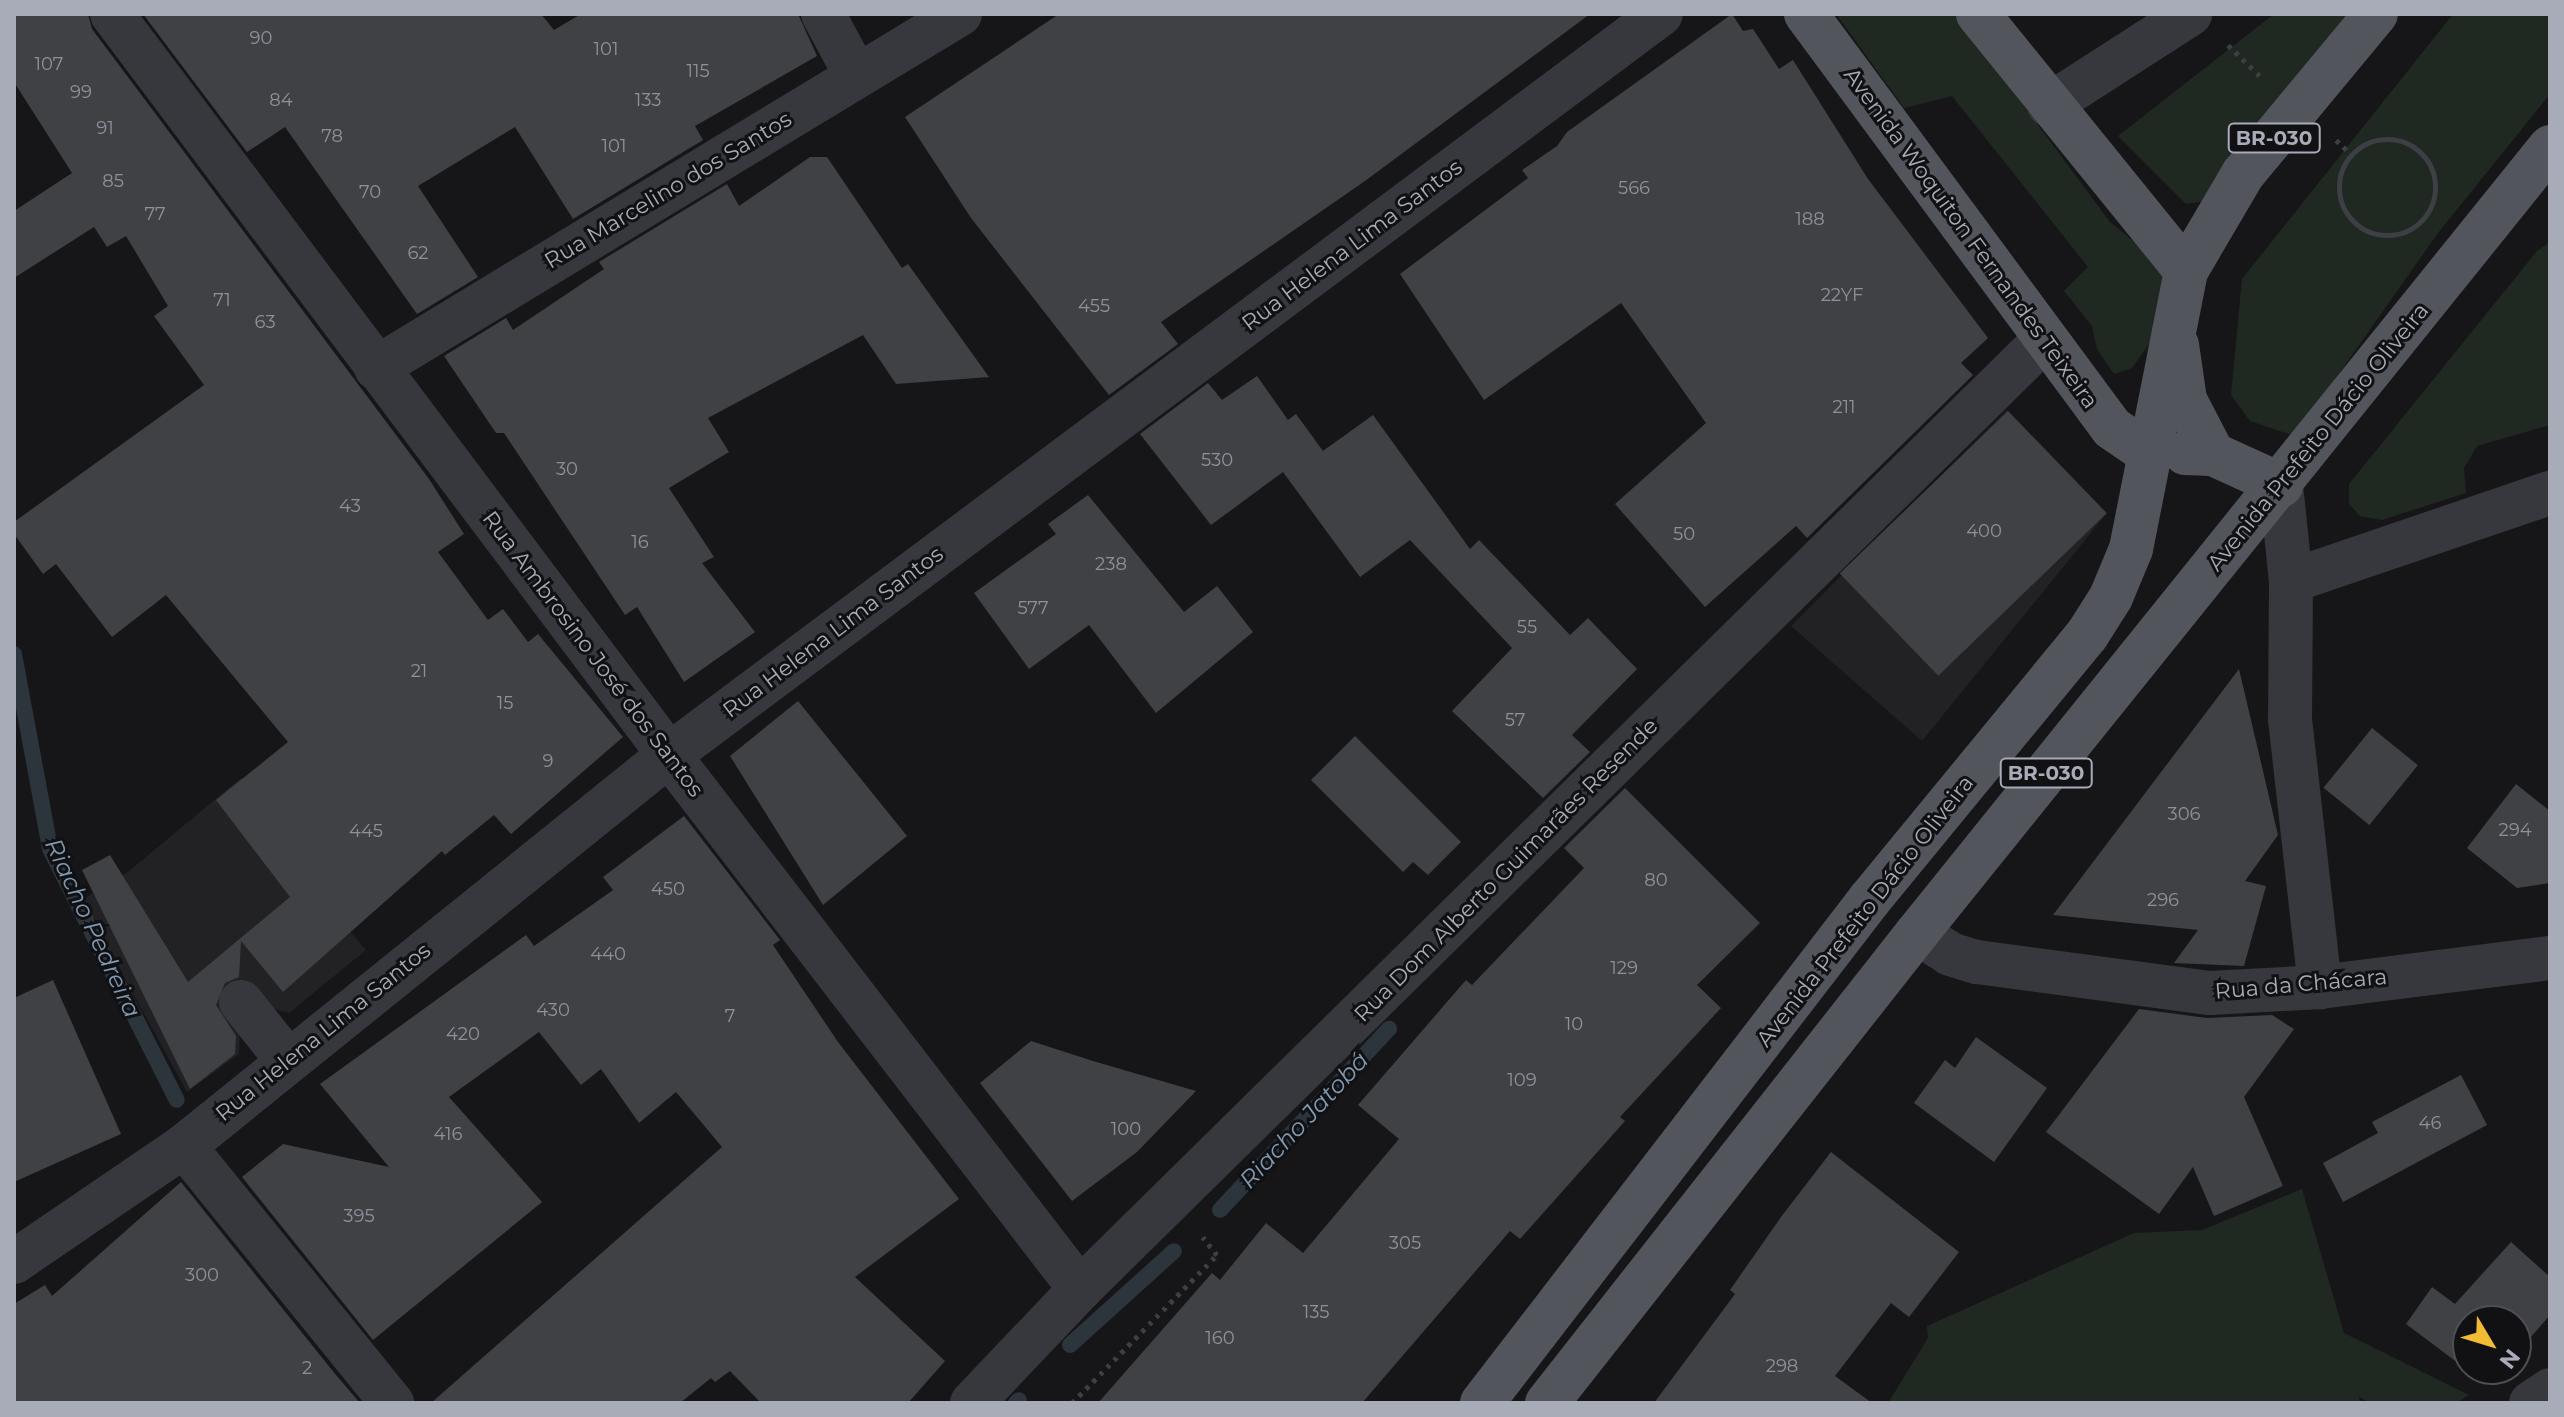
<!DOCTYPE html>
<html>
<head>
<meta charset="utf-8">
<style>
	body { margin:0 }
	#map { position:relative; width:2564px; height:1417px; overflow:hidden; background:#161618; font-family:Montserrat,sans-serif }
	div>[style] { position:absolute }
	[style*='--x'] { left:calc(var(--x)*1px); top:calc(var(--y)*1px); width:calc(var(--w)*1px); rotate:calc(var(--a)*1deg) }
	.built>* { inset:0; background:#222225 }
	.green>* { inset:0; background:#202822 }
	.stream>* { height:16px; margin:-8px; padding:0 8px; transform-origin:8px; border-radius:8px; background:#2c343c }
	.building>* { inset:0; background:#404145; transform-origin:0 0 }
	.path>* { height:5px; margin-top:-2.5px; transform-origin:0; background:repeating-linear-gradient(90deg,#3d3f44 0 4px,transparent 0 10px) }
	.path>.ring { margin:-2.5px; padding:0; box-sizing:content-box; background:none; border:5px solid #3d3f44; border-radius:50% }
	.minor>* { height:44px; margin:-22px; padding:0 22px; transform-origin:22px; border-radius:22px; background:#37383d }
	.major>* { height:44px; margin:-22px; padding:0 22px; transform-origin:22px; border-radius:22px; background:#53555c }
	span { translate:-50% -50%; white-space:nowrap; text-align:center; line-height:1.15; -webkit-text-stroke:6px #111113; paint-order:stroke }
	.number-label { font-size:18px; color:#8e919b }
	.number-label span { -webkit-text-stroke-width:0 }
	.shield-label span { padding:2px 6px; background:#111113; border:2px solid; border-radius:6px; -webkit-text-stroke-width:0 }
	.shield-label { font-size:20px; color:#a8acb8; font-weight:700 }
	.street-label { font-size:22px; color:#a8acb8 }
	.water-label { font-size:24px; color:#7f99b3; font-style:italic }
	.frame { position:absolute; inset:0; border:16px solid #a8acb8; pointer-events:none }
	.north { position:absolute; left:2452px; top:1305px; width:80px; height:80px; box-sizing:border-box; background:#111113; border:2px solid #4d4f55; border-radius:50%; rotate:128deg; font-size:22px; font-weight:700; line-height:32px; text-align:center; color:#a8acb8 }
	.north::after { content:''; display:block; margin:auto; width:28px; height:36px; background:#f2bb34; clip-path:polygon(50% 0,100% 100%,50% 72%,0 100%) }
</style>
</head>
<body>
<div id="map">
	<div class="built">
		<div style="clip-path:polygon(2007px 410px,2107px 513px,1922px 741px,1791px 626px)"></div>
		<div style="clip-path:polygon(241px 778px,317px 873px,328px 906px,366px 950px,289px 1013px,260px 1005px,240px 1024px,239px 1054px,187px 1092px,82px 900px,129px 871px)"></div>
	</div>
	<div class="green">
		<div style="clip-path:polygon(1836px 14px,1956px 14px,2110px 222px,2159px 262px,2163px 277px,2156px 334px,2132px 368px,2114px 374px,2097px 349px,2092px 326px,2064px 291px,2088px 267px,1952px 96px,1904px 108px)"></div>
		<div style="clip-path:polygon(2274px 14px,2358px 14px,2213px 200px,2186px 204px,2118px 136px)"></div>
		<div style="clip-path:polygon(2453px 14px,2550px 14px,2550px 94px,2438px 233px,2295px 436px,2250px 421px,2231px 395px,2242px 279px)"></div>
		<div style="clip-path:polygon(2550px 242px,2550px 425px,2477px 446px,2464px 468px,2466px 493px,2382px 520px,2360px 516px,2349px 504px,2349px 484px,2537px 251px)"></div>
		<div style="clip-path:polygon(2302px 1189px,2344px 1333px,2469px 1395px,2456px 1403px,2371px 1403px,2359px 1397px,2360px 1403px,1888px 1403px,1928px 1338px,1927px 1326px,2134px 1233px,2202px 1230px)"></div>
	</div>
	<div class="stream">
		<div style="--x:14;--y:654;--w:198;--a:79.5"></div>
		<div style="--x:50;--y:849;--w:281;--a:63.2"></div>
		<div style="--x:1220;--y:1210;--w:248;--a:-47"></div>
		<div style="--x:1070;--y:1345;--w:140;--a:-42.1"></div>
		<div style="--x:1016;--y:1403;--w:4;--a:-45"></div>
	</div>
	<div class="building">
		<div style="clip-path:polygon(14px 14px,88px 14px,92px 29px,429px 479px,464px 534px,438px 552px,488px 620px,503px 609px,528px 642px,538px 634px,623px 737px,511px 834px,494px 815px,445px 855px,442px 851px,283px 992px,241px 941px,239px 977px,225px 983px,216px 1005px,236px 1036px,235px 1054px,190px 1089px,82px 870px,110px 855px,188px 982px,290px 897px,216px 800px,288px 742px,166px 595px,112px 637px,56px 564px,43px 574px,14px 534px,14px 522px,204px 385px,154px 316px,168px 306px,126px 236px,107px 247px,94px 227px,14px 278px,14px 211px,72px 173px,14px 82px)"></div>
		<div style="clip-path:polygon(143px 14px,541px 14px,554px 30px,581px 14px,798px 14px,817px 56px,695px 126px,703px 140px,573px 219px,515px 127px,418px 186px,478px 277px,417px 314px,285px 127px,247px 152px)"></div>
		<div style="clip-path:polygon(1059px 14px,1590px 14px,1365px 181px,1161px 322px,1178px 344px,1109px 395px,971px 218px,905px 117px)"></div>
		<div style="clip-path:polygon(1732px 14px,1743px 31px,1753px 29px,1779px 69px,1793px 60px,1868px 179px,1988px 338px,1961px 363px,1973px 375px,1807px 538px,1796px 526px,1705px 607px,1615px 504px,1706px 423px,1621px 303px,1484px 400px,1400px 274px,1528px 178px,1522px 170px,1557px 146px,1567px 132px)"></div>
		<div style="clip-path:polygon(810px 157px,827px 157px,902px 268px,908px 264px,989px 377px,896px 384px,863px 335px,708px 418px,729px 452px,669px 488px,714px 557px,702px 563px,755px 632px,684px 682px,637px 607px,625px 615px,504px 433px,496px 433px,444px 356px,506px 318px,513px 330px,604px 269px,599px 262px,727px 184px,739px 206px)"></div>
		<div style="clip-path:polygon(1257px 376px,1288px 420px,1296px 414px,1323px 451px,1373px 415px,1470px 549px,1479px 540px,1570px 635px,1588px 618px,1637px 669px,1572px 735px,1590px 752px,1543px 798px,1452px 711px,1512px 648px,1410px 540px,1360px 577px,1283px 472px,1211px 525px,1140px 434px,1208px 383px,1222px 400px)"></div>
		<div style="left:2008px;top:411px;width:142px;height:234px;rotate:46deg"></div>
		<div style="clip-path:polygon(1088px 495px,1184px 612px,1217px 586px,1253px 632px,1156px 713px,1089px 625px,1029px 669px,974px 593px,1056px 534px,1048px 524px)"></div>
		<div style="clip-path:polygon(2239px 669px,2278px 835px,2245px 881px,2266px 886px,2244px 966px,2174px 963px,2198px 930px,2053px 915px)"></div>
		<div style="clip-path:polygon(798px 701px,907px 836px,823px 905px,730px 756px)"></div>
		<div style="left:2372px;top:728px;width:59px;height:77px;rotate:39deg"></div>
		<div style="clip-path:polygon(1355px 736px,1461px 842px,1428px 875px,1413px 862px,1403px 872px,1311px 780px)"></div>
		<div style="clip-path:polygon(2516px 784px,2550px 811px,2550px 883px,2517px 888px,2467px 848px)"></div>
		<div style="clip-path:polygon(1625px 788px,1760px 923px,1697px 985px,1721px 1008px,1620px 1117px,1625px 1121px,1520px 1239px,1510px 1231px,1362px 1403px,1098px 1403px,1212px 1273px,1220px 1280px,1266px 1223px,1303px 1253px,1399px 1139px,1358px 1105px,1466px 980px,1472px 985px,1584px 868px,1564px 848px)"></div>
		<div style="clip-path:polygon(684px 816px,780px 940px,773px 945px,838px 1042px,959px 1199px,855px 1277px,945px 1361px,908px 1403px,761px 1403px,730px 1371px,715px 1382px,711px 1378px,680px 1403px,431px 1403px,722px 1147px,676px 1092px,639px 1123px,601px 1069px,581px 1085px,539px 1032px,449px 1097px,542px 1202px,373px 1340px,242px 1177px,283px 1144px,389px 1167px,320px 1084px,526px 935px,534px 946px,613px 890px,603px 877px)"></div>
		<div style="clip-path:polygon(53px 980px,121px 1134px,14px 1182px,14px 998px)"></div>
		<div style="clip-path:polygon(2139px 1009px,2207px 1018px,2272px 1015px,2294px 1029px,2244px 1097px,2283px 1186px,2214px 1216px,2193px 1167px,2159px 1214px,2046px 1132px)"></div>
		<div style="clip-path:polygon(1976px 1037px,2047px 1088px,1994px 1162px,1914px 1103px,1945px 1060px,1955px 1068px)"></div>
		<div style="clip-path:polygon(1031px 1041px,1093px 1061px,1196px 1091px,1137px 1152px,1072px 1201px,980px 1083px)"></div>
		<div style="clip-path:polygon(2461px 1075px,2487px 1125px,2343px 1202px,2323px 1163px,2378px 1133px,2372px 1122px)"></div>
		<div style="clip-path:polygon(1831px 1152px,1959px 1252px,1909px 1317px,1891px 1303px,1835px 1376px,1872px 1403px,1654px 1403px,1735px 1294px,1730px 1290px,1781px 1217px)"></div>
		<div style="clip-path:polygon(181px 1182px,336px 1375px,360px 1403px,14px 1403px,14px 1304px,45px 1285px,52px 1296px)"></div>
		<div style="clip-path:polygon(2511px 1242px,2550px 1277px,2550px 1315px,2523px 1346px,2516px 1344px,2516px 1321px,2468px 1321px,2468px 1369px,2497px 1369px,2486px 1384px,2406px 1324px,2432px 1287px,2455px 1304px)"></div>
	</div>
	<div class="path">
		<div style="--x:2228;--y:45;--w:46;--a:44.1"></div>
		<div class="ring" style="left:2339px;top:139px;width:91px;height:91px"></div>
		<div style="--x:2336;--y:140;--w:22;--a:43"></div>
		<div style="--x:1072;--y:1403;--w:207;--a:-45.6"></div>
		<div style="--x:1217;--y:1255;--w:23;--a:-128"></div>
	</div>
	<div class="minor">
		<div style="--x:112;--y:14;--w:927;--a:53.07"></div>
		<div style="--x:669;--y:755;--w:674;--a:52.42"></div>
		<div style="--x:823;--y:14;--w:69;--a:61.6"></div>
		<div style="--x:2049;--y:105;--w:168;--a:-32.8"></div>
		<div style="--x:376;--y:368;--w:683;--a:-31.22"></div>
		<div style="--x:2281;--y:485;--w:97;--a:84.1"></div>
		<div style="--x:2291;--y:581;--w:274;--a:-18.8"></div>
		<div style="--x:2291;--y:581;--w:138;--a:90.4"></div>
		<div style="--x:2290;--y:719;--w:270;--a:83.6"></div>
		<div style="--x:1917;--y:933;--w:39;--a:32"></div>
		<div style="--x:1950;--y:954;--w:28;--a:17"></div>
		<div style="--x:1977;--y:962;--w:235;--a:7.6"></div>
		<div style="--x:2210;--y:993;--w:110;--a:-3.1"></div>
		<div style="--x:2320;--y:987;--w:232;--a:-7.2"></div>
		<div style="--x:241;--y:1002;--w:75;--a:51.5"></div>
		<div style="--x:184;--y:1146;--w:331;--a:51"></div>
		<div style="--x:14;--y:1262;--w:206;--a:-34.3"></div>
		<div style="--x:184;--y:1146;--w:623;--a:-38.88"></div>
		<div style="--x:669;--y:755;--w:1238;--a:-36.76"></div>
		<div style="--x:972;--y:1403;--w:157;--a:-46.5"></div>
		<div style="--x:1080;--y:1289;--w:1353;--a:-44.55"></div>
		<div style="--x:2531;--y:1403;--w:23;--a:-34"></div>
	</div>
	<div class="major">
		<div style="--x:1806;--y:14;--w:515;--a:53.53"></div>
		<div style="--x:2112;--y:428;--w:42;--a:34.4"></div>
		<div style="--x:1978;--y:14;--w:331;--a:51"></div>
		<div style="--x:2177;--y:345;--w:56;--a:81.7"></div>
		<div style="--x:2185;--y:400;--w:61;--a:62.6"></div>
		<div style="--x:2185;--y:453;--w:28;--a:2"></div>
		<div style="--x:2213;--y:454;--w:75;--a:24.5"></div>
		<div style="--x:1482;--y:1403;--w:636;--a:-52.41"></div>
		<div style="--x:1870;--y:899;--w:342;--a:-50.6"></div>
		<div style="--x:2087;--y:635;--w:45;--a:-57.7"></div>
		<div style="--x:2111;--y:597;--w:52;--a:-67.4"></div>
		<div style="--x:2131;--y:549;--w:283;--a:-78.8"></div>
		<div style="--x:2186;--y:271;--w:113;--a:-59.6"></div>
		<div style="--x:2243;--y:174;--w:208;--a:-50.3"></div>
		<div style="--x:1547;--y:1403;--w:598;--a:-51.79"></div>
		<div style="--x:1917;--y:933;--w:1009;--a:-51.15"></div>
	</div>
	<div class="number-label">
		<span style="left:261px;top:38px">90</span>
		<span style="left:606px;top:49px">101</span>
		<span style="left:49px;top:64px">107</span>
		<span style="left:698px;top:71px">115</span>
		<span style="left:81px;top:92px">99</span>
		<span style="left:281px;top:100px">84</span>
		<span style="left:648px;top:100px">133</span>
		<span style="left:105px;top:128px">91</span>
		<span style="left:332px;top:136px">78</span>
		<span style="left:614px;top:146px">101</span>
		<span style="left:113px;top:181px">85</span>
		<span style="left:1634px;top:188px">566</span>
		<span style="left:370px;top:192px">70</span>
		<span style="left:155px;top:214px">77</span>
		<span style="left:1810px;top:219px">188</span>
		<span style="left:418px;top:253px">62</span>
		<span style="left:1842px;top:295px">22YF</span>
		<span style="left:222px;top:300px">71</span>
		<span style="left:1094px;top:306px">455</span>
		<span style="left:265px;top:322px">63</span>
		<span style="left:1844px;top:407px">211</span>
		<span style="left:1217px;top:460px">530</span>
		<span style="left:567px;top:469px">30</span>
		<span style="left:350px;top:506px">43</span>
		<span style="left:1984px;top:531px">400</span>
		<span style="left:1684px;top:534px">50</span>
		<span style="left:640px;top:542px">16</span>
		<span style="left:1111px;top:564px">238</span>
		<span style="left:1033px;top:608px">577</span>
		<span style="left:1527px;top:627px">55</span>
		<span style="left:419px;top:671px">21</span>
		<span style="left:505px;top:703px">15</span>
		<span style="left:1515px;top:720px">57</span>
		<span style="left:548px;top:761px">9</span>
		<span style="left:2184px;top:814px">306</span>
		<span style="left:2515px;top:830px">294</span>
		<span style="left:366px;top:831px">445</span>
		<span style="left:1656px;top:880px">80</span>
		<span style="left:668px;top:889px">450</span>
		<span style="left:2163px;top:900px">296</span>
		<span style="left:608px;top:954px">440</span>
		<span style="left:1624px;top:968px">129</span>
		<span style="left:553px;top:1010px">430</span>
		<span style="left:730px;top:1016px">7</span>
		<span style="left:1574px;top:1024px">10</span>
		<span style="left:463px;top:1034px">420</span>
		<span style="left:1522px;top:1080px">109</span>
		<span style="left:2430px;top:1123px">46</span>
		<span style="left:1126px;top:1129px">100</span>
		<span style="left:448px;top:1134px">416</span>
		<span style="left:359px;top:1216px">395</span>
		<span style="left:1405px;top:1243px">305</span>
		<span style="left:202px;top:1275px">300</span>
		<span style="left:1316px;top:1312px">135</span>
		<span style="left:1220px;top:1338px">160</span>
		<span style="left:1782px;top:1366px">298</span>
		<span style="left:307px;top:1368px">2</span>
	</div>
	<div class="shield-label">
		<span style="left:2274px;top:138px">BR-030</span>
		<span style="left:2046px;top:773px">BR-030</span>
	</div>
	<div class="street-label">
		<span style="left:668px;top:190px;rotate:-31deg">Rua Marcelino dos Santos</span>
		<span style="left:1971px;top:238px;rotate:54deg">Avenida Woquiton Fernandes Teixeira</span>
		<span style="left:1352px;top:245px;rotate:-37deg">Rua Helena Lima Santos</span>
		<span style="left:2318px;top:437px;rotate:-51deg">Avenida Prefeito Dácio Oliveira</span>
		<span style="left:833px;top:632px;rotate:-37deg">Rua Helena Lima Santos</span>
		<span style="left:593px;top:654px;rotate:53deg">Rua Ambrosino José dos Santos</span>
		<span style="left:1506px;top:870px;rotate:-45deg">Rua Dom Alberto Guimarães Resende</span>
		<span style="left:1865px;top:911px;rotate:-52deg">Avenida Prefeito Dácio Oliveira</span>
		<span style="left:2301px;top:984px;rotate:-5deg">Rua da Chácara</span>
		<span style="left:323px;top:1032px;rotate:-39deg">Rua Helena Lima Santos</span>
	</div>
	<div class="water-label">
		<span style="left:93px;top:928px;rotate:65deg">Riacho Pedreira</span>
		<span style="left:1304px;top:1120px;rotate:-47deg">Riacho Jatobá</span>
	</div>
	<div class="frame"></div>
	<div class="north">N</div>
</div>
</body>
</html>
